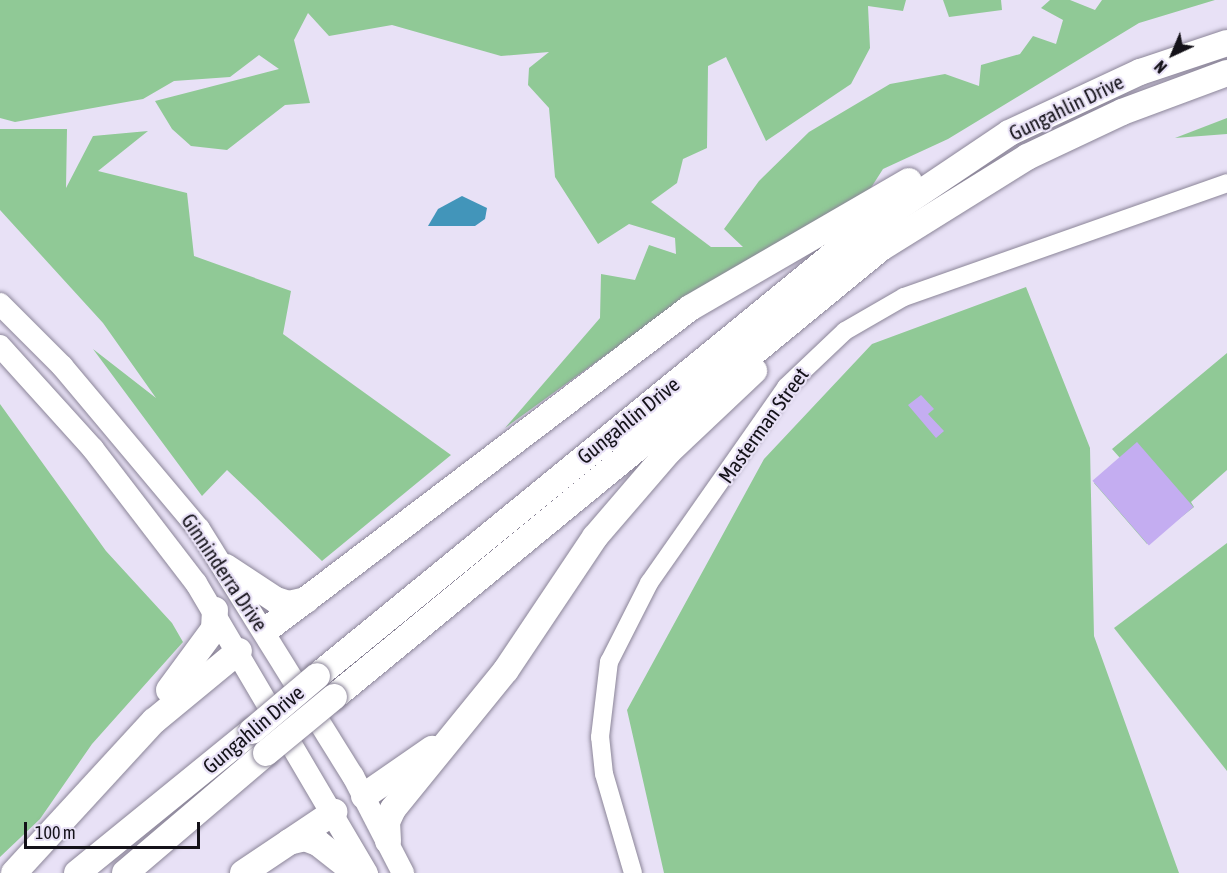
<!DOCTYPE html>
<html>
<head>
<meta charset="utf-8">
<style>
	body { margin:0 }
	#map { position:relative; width:1227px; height:873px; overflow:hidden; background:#e8e1f6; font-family:"Asap Condensed",sans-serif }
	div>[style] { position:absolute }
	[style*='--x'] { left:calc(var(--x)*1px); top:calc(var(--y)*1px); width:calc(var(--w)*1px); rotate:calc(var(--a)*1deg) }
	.green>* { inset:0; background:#90c996 }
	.water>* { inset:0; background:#4295ba }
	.building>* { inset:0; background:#c4adf1; transform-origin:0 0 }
	.roads { filter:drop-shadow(0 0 2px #8b8598) drop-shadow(0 0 2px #8b8598) }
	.minor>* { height:18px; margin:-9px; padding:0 9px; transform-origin:9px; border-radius:9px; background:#fff }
	.major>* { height:22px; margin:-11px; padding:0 11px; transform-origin:11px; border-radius:11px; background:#fff }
	.highway>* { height:26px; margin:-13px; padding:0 13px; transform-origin:13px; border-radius:13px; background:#fff }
	.bridges { filter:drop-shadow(0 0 2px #8b8598) drop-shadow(0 0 2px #8b8598) }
	.highway-bridge>* { height:26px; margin:-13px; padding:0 13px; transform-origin:13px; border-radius:13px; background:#fff }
	span { translate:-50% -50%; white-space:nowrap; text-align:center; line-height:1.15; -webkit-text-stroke:4.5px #e8e1f6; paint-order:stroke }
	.street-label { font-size:21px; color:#141219 }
	.north { position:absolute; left:1143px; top:24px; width:60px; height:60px; -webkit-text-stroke:4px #e8e1f6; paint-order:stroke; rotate:224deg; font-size:16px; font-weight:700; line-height:24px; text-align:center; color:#141219 }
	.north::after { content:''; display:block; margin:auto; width:21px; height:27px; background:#141219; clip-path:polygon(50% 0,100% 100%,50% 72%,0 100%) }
	.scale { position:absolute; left:24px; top:822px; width:176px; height:27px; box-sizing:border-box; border:3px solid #141219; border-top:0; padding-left:8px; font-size:18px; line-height:21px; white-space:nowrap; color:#141219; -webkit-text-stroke:4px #e8e1f6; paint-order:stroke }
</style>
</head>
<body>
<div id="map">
	<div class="green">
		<div style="clip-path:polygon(0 0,906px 0,903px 11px,868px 6px,870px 48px,851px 84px,766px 141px,726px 57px,708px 66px,707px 148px,683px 159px,677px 183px,651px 202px,711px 247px,743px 247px,724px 229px,759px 181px,809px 132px,890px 84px,945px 74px,979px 86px,981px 65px,1020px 54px,1033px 36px,1056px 44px,1063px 20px,1041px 8px,1050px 0,1070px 0,1095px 10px,1102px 0,1215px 0,1139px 23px,948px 139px,883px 169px,867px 194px,689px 295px,505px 428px,600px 318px,601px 274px,635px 280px,649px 245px,676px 254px,675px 238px,629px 224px,598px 244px,555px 177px,549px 108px,528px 85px,529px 68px,549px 52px,501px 56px,392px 25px,329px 36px,308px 13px,294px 40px,310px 103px,285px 105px,227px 150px,191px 146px,172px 129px,155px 101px,279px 69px,259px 55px,230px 77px,174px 81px,143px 99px,15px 122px,0 118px)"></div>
		<div style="clip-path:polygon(943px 0,1001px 0,1002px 10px,949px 17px)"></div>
		<div style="clip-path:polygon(1227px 118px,1227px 134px,1175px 138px)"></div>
		<div style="clip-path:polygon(0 129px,67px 129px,66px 188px,93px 136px,148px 131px,98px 171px,187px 193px,194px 256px,291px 291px,283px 334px,451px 455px,322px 561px,227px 470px,202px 496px,93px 349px,156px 398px,103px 323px,0 210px)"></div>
		<div style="clip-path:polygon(1026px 287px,1090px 448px,1094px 636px,1179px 873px,664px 873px,627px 710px,764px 459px,872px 344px)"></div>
		<div style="clip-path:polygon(1227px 353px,1227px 470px,1191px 502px,1194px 507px,1147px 544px,1094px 483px,1120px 458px,1112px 449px)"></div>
		<div style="clip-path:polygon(0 404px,106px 551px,172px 623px,183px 642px,92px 744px,40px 819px,0 857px)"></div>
		<div style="clip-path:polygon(1227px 543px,1227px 771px,1114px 628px)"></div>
	</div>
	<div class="water">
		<div style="clip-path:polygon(462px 196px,487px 208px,485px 219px,475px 226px,428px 226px,438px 209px)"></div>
	</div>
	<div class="building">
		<div style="clip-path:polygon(921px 395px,934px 409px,928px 414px,944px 431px,936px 438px,908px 405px)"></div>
		<div style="left:1137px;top:442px;width:86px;height:59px;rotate:49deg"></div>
	</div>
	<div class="roads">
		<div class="minor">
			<div style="--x:633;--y:873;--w:103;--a:-106.3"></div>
			<div style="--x:604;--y:774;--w:37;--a:-96"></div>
			<div style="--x:600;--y:737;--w:76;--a:-83.2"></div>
			<div style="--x:609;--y:662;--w:89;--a:-63.1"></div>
			<div style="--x:649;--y:583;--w:239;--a:-55"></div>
			<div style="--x:786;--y:387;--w:81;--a:-43.5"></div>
			<div style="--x:845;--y:331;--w:68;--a:-30"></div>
			<div style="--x:904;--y:297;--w:343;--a:-19.4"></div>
		</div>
		<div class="major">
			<div style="--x:0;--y:304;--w:88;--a:45"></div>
			<div style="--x:62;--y:366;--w:213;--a:50"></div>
			<div style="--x:199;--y:529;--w:291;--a:58.1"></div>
			<div style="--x:353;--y:776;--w:109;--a:62.7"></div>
			<div style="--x:0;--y:346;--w:139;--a:47.9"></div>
			<div style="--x:93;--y:449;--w:169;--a:52.5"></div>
			<div style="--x:196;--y:583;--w:337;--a:59.5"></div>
		</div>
		<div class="highway">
			<div style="--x:226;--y:567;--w:60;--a:33.4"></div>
			<div style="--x:276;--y:600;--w:14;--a:17"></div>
			<div style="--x:289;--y:604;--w:18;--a:-13"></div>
			<div style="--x:266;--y:630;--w:532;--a:-37.21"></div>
			<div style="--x:690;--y:308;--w:253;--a:-30.1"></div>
			<div style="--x:317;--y:676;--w:696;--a:-39.23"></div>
			<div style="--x:856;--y:236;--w:184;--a:-33.9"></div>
			<div style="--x:1009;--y:133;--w:145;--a:-25"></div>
			<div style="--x:1140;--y:72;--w:92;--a:-18.4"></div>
			<div style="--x:169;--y:690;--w:76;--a:-53.6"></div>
			<div style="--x:214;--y:629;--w:19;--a:-87"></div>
			<div style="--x:334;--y:697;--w:708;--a:-39.38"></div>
			<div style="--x:881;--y:248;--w:172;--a:-31.9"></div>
			<div style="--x:1027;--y:157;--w:105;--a:-25.3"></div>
			<div style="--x:1122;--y:112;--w:112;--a:-20.4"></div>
			<div style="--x:364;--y:796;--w:83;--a:-34.7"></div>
			<div style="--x:388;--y:841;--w:19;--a:-93"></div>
			<div style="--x:387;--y:822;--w:14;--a:-65"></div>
			<div style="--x:393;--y:809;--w:179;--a:-50.9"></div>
			<div style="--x:506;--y:670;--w:160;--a:-56.2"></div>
			<div style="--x:595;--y:537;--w:113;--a:-49.3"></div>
			<div style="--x:669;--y:451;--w:117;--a:-43.3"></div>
			<div style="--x:289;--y:842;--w:16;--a:-14"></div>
			<div style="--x:305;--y:838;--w:14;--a:21"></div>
			<div style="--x:318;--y:843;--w:48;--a:38.3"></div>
			<div style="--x:14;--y:873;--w:207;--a:-47.4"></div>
			<div style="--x:154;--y:721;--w:110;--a:-39.5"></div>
			<div style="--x:77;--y:873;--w:225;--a:-39.1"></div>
			<div style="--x:125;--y:873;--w:185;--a:-40.4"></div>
			<div style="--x:243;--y:873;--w:110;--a:-33.8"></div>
		</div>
	</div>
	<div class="bridges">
		<div class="highway-bridge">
			<div style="--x:252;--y:731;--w:85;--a:-40.2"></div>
			<div style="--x:266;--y:753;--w:88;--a:-39.5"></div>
		</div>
	</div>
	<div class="street-label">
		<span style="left:1066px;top:107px;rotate:-26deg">Gungahlin Drive</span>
		<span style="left:628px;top:420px;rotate:-39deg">Gungahlin Drive</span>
		<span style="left:763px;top:425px;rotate:-54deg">Masterman Street</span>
		<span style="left:225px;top:572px;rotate:56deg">Ginninderra Drive</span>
		<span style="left:253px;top:729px;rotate:-40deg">Gungahlin Drive</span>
	</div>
	<div class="north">N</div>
	<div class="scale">100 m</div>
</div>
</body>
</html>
